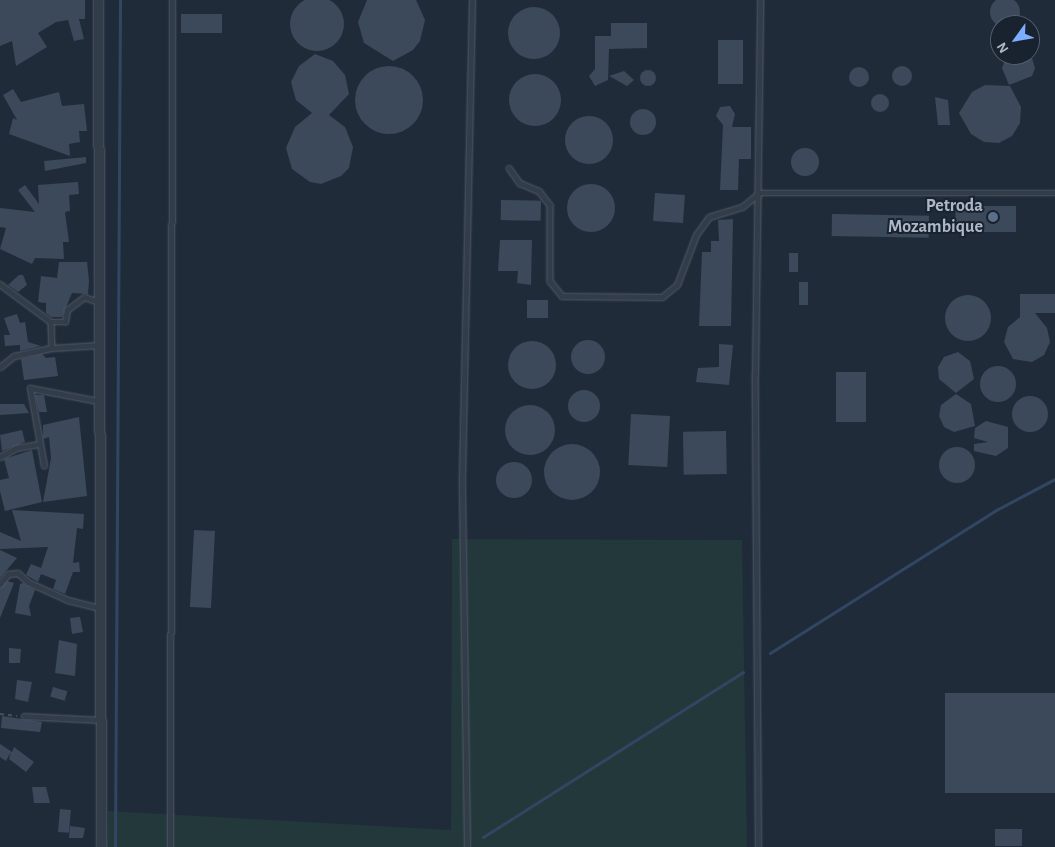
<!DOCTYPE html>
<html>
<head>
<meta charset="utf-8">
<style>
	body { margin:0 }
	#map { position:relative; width:1055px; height:847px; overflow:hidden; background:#202b3a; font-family:"Alegreya Sans",sans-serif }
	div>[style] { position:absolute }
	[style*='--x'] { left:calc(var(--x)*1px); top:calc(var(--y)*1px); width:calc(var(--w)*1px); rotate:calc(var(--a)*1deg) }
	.green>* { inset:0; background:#22383b }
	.stream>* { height:3px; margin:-1.5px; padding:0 1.5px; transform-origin:1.5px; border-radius:1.5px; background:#324663 }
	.building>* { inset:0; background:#3b495a; transform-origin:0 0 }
	.round { border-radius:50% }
	.path>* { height:2px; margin-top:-1px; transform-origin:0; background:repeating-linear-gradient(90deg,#3f5558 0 4px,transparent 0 8px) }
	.roads { filter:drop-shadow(0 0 1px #515a68) drop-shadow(0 0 1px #515a68) }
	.service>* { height:4.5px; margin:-2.25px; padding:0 2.25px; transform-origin:2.25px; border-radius:2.25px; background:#333d4a }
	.minor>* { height:9px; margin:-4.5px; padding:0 4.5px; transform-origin:4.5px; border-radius:4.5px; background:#333d4a }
	.dots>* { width:14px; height:14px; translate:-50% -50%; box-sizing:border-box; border:2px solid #19222f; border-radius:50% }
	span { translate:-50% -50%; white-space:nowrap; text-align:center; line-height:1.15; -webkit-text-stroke:4px #19222f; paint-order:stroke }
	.poi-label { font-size:18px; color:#aeb7c7; font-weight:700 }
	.right { translate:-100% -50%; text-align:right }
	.north { position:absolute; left:990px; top:15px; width:50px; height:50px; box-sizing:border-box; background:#19222f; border:1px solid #555e6c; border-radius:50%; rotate:238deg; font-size:14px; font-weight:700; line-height:20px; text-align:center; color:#aeb7c7 }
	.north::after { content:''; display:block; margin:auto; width:18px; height:22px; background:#7cadfe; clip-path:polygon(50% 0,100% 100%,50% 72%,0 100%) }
</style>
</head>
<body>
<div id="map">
	<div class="green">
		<div style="clip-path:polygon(452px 539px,742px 540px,747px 847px,107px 847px,108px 811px,451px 830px)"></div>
	</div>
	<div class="stream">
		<div style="--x:770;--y:653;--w:270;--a:-32.3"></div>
		<div style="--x:998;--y:509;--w:64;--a:-27.8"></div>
		<div style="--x:483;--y:837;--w:308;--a:-32.4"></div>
		<div style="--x:115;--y:847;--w:847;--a:-89.66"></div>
	</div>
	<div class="building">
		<div class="round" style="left:290px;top:-3px;width:54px;height:54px"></div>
		<div class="round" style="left:990px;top:-3px;width:30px;height:30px"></div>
		<div style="clip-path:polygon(0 0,85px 0,85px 19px,79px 19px,84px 39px,74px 41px,68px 20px,56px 22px,38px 33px,47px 47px,16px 66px,12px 41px,0 46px)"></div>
		<div style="clip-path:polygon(367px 0,416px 0,425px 20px,420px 41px,413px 50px,393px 61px,364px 43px,358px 22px)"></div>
		<div class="round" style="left:508px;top:7px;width:52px;height:52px"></div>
		<div style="left:181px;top:14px;width:41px;height:19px"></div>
		<div style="clip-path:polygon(611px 23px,647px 23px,647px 48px,609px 49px,608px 80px,595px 86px,589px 76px,595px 69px,595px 36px,611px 36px)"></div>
		<div style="left:718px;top:40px;width:25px;height:44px"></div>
		<div style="clip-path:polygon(315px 54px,333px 61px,345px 75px,349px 94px,329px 115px,345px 127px,353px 147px,349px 168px,341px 176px,321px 184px,310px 182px,292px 169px,286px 148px,295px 127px,312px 113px,296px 100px,291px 82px,299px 66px)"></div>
		<div style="clip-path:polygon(1007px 55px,1031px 55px,1035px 68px,1032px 76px,1009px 85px,1002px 68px)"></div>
		<div class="round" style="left:892px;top:66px;width:20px;height:20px"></div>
		<div class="round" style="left:355px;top:66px;width:68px;height:68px"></div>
		<div class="round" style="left:849px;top:67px;width:20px;height:20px"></div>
		<div class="round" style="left:640px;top:70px;width:16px;height:16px"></div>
		<div style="clip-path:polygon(624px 71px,634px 80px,627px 86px,609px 76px)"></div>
		<div class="round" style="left:509px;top:74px;width:52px;height:52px"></div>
		<div style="clip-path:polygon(985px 85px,1010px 86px,1021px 107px,1020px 123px,1012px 136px,999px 143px,984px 142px,971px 134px,959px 113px,972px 92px)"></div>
		<div style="clip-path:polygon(13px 89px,21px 102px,59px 92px,62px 106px,84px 104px,87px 131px,79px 131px,80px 142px,69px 144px,70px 156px,9px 134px,13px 118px,17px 120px,3px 95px)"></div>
		<div class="round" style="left:871px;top:94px;width:18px;height:18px"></div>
		<div style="clip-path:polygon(935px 97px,948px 100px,950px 125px,938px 125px)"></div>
		<div style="clip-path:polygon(730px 106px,735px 114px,732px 127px,751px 127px,751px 159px,739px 159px,738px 190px,720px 190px,723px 125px,716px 116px,720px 107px)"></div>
		<div class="round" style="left:630px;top:109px;width:26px;height:26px"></div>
		<div class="round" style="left:565px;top:116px;width:48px;height:48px"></div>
		<div class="round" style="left:791px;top:148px;width:28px;height:28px"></div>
		<div style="clip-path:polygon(86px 157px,86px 163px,45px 171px,44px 161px)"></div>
		<div style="clip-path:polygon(78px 182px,79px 194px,69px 195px,70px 211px,65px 212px,69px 242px,63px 242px,64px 259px,35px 258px,32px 264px,0 249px,6px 228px,0 227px,0 208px,35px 212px,18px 190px,25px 185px,39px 204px,38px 185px)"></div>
		<div class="round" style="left:567px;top:184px;width:48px;height:48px"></div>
		<div style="left:655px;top:193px;width:30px;height:28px;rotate:4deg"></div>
		<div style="left:501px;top:200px;width:40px;height:20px;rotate:1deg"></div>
		<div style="clip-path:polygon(955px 206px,1016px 206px,1016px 232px,969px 232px,969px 228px,956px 228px)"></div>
		<div style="left:832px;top:214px;width:97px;height:22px;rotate:1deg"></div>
		<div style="clip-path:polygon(733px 219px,731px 326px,699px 326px,702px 252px,711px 252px,711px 241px,719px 241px,718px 220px)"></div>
		<div style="clip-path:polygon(500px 240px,532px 240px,531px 285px,517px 283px,518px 271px,498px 271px)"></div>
		<div style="left:789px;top:253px;width:9px;height:19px"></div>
		<div style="clip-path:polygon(59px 262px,87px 262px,89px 281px,88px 294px,72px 293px,62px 317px,51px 317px,46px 313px,46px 303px,38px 302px,41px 276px,57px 278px)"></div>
		<div style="clip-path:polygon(19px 275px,23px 275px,27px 285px,18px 292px,8px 285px)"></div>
		<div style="left:799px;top:282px;width:9px;height:23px"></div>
		<div style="clip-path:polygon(1020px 294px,1055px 294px,1055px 313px,1035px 313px,1047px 328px,1050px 342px,1044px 355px,1032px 362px,1013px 359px,1004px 342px,1008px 327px,1020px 317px)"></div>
		<div class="round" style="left:945px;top:295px;width:46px;height:46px"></div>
		<div style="left:527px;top:300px;width:21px;height:18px"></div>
		<div style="clip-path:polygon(17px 314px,20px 323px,25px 322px,28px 342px,41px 346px,20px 351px,20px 345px,5px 346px,4px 335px,10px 335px,4px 318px)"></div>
		<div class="round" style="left:571px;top:340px;width:34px;height:34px"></div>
		<div class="round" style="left:508px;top:341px;width:48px;height:48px"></div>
		<div style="clip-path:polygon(719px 344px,733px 345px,729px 385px,696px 382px,698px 368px,719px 367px)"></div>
		<div style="clip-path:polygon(958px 352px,970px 361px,974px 379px,956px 393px,939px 379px,938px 367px,944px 357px)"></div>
		<div style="clip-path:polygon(42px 354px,46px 358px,55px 357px,58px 376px,24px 380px,21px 359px)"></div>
		<div class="round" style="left:980px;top:366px;width:36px;height:36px"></div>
		<div style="left:836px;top:372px;width:30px;height:50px"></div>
		<div class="round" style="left:568px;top:390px;width:32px;height:32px"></div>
		<div style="clip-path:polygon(956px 394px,971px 404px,975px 426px,954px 432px,944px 427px,939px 416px,941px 405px)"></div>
		<div style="clip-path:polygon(35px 395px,44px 395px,47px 412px,39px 412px)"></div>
		<div class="round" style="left:1012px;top:396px;width:36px;height:36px"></div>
		<div style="clip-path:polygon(0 404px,24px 404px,29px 413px,0 415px)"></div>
		<div class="round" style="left:505px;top:405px;width:50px;height:50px"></div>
		<div style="left:631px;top:414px;width:39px;height:51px;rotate:3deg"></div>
		<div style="clip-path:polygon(79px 417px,87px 496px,43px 502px,51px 458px,49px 437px,43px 439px,43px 425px)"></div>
		<div style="clip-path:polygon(986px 421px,1008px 427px,1008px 448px,996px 456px,974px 451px,974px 444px,988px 442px,974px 438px,975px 428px)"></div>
		<div style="clip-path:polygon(22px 430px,25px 442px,2px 451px,0 435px)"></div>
		<div style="left:726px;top:431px;width:43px;height:43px;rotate:89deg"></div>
		<div class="round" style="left:544px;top:444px;width:56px;height:56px"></div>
		<div class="round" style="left:939px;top:447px;width:36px;height:36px"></div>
		<div style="clip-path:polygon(32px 450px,42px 502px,5px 511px,0 491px,0 480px,9px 478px,4px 459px)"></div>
		<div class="round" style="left:496px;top:462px;width:36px;height:36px"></div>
		<div style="clip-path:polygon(12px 510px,84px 514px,83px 529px,77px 528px,73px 563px,79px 562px,80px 572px,73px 572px,65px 594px,53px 589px,56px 580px,41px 574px,38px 582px,26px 575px,31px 564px,41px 568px,48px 547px,0 549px,0 532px,21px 541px)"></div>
		<div style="left:194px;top:530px;width:21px;height:77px;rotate:3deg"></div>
		<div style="clip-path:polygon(0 550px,17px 558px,0 578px)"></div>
		<div style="clip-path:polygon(7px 581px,14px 583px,0 618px,0 588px)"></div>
		<div style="clip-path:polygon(23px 583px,35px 590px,29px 606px,31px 616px,15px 613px,20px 584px)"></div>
		<div style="clip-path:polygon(80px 617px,83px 632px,72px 634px,70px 618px)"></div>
		<div style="clip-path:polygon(59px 640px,77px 644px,75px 676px,55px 673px)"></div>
		<div style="clip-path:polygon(9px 648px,21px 649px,20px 663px,9px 663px)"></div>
		<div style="clip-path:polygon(17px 680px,32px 682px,28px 702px,15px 699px)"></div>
		<div style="left:53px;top:687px;width:15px;height:10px;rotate:16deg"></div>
		<div style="left:945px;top:693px;width:110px;height:100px"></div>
		<div style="clip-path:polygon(2px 716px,42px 722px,40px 732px,1px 728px)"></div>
		<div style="clip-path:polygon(0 744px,12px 752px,14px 747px,34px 762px,26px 772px,9px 759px,11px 752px,6px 761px,0 757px)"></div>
		<div style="clip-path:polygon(32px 787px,46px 787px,50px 803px,34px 803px)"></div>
		<div style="left:60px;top:809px;width:11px;height:23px;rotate:5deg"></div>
		<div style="clip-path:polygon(70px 826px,85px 828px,83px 838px,69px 838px)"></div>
		<div style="left:995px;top:829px;width:27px;height:17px"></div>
	</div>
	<div class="path">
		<div style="--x:0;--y:714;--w:17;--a:7"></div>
	</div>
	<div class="roads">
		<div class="service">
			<div style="--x:509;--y:168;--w:19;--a:54"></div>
			<div style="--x:520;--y:183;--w:21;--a:23"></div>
			<div style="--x:539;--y:191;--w:18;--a:52"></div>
			<div style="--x:550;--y:205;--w:76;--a:90"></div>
			<div style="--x:550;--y:281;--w:19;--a:51"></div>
			<div style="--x:562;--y:296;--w:100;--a:0.6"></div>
			<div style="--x:662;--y:297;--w:19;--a:-39"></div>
			<div style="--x:677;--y:285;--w:53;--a:-69.2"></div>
			<div style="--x:696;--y:235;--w:22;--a:-54"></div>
			<div style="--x:709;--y:217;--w:34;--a:-17"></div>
			<div style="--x:742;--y:207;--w:22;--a:-39"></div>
			<div style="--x:759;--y:193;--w:296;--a:0"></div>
			<div style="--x:0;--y:284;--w:64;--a:36.7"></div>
			<div style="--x:51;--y:322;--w:14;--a:0"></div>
			<div style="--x:65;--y:322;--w:12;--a:-81"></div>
			<div style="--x:67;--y:310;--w:21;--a:-37"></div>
			<div style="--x:84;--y:297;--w:16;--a:18"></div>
			<div style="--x:51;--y:322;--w:26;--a:88"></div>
			<div style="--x:0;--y:367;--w:18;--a:-38"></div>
			<div style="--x:14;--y:356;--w:39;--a:-12"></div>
			<div style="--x:52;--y:348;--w:47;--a:-3.7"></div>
			<div style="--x:0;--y:457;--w:18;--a:-29"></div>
			<div style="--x:16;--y:448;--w:22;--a:-10"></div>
			<div style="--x:44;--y:466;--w:79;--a:-100.2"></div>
			<div style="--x:30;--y:388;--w:69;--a:10.8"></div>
			<div style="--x:0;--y:584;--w:13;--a:-51"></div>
			<div style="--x:8;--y:574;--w:10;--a:-6"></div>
			<div style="--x:18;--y:573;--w:13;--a:42"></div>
			<div style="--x:28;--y:582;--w:44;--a:24.2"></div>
			<div style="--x:68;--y:600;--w:34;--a:14"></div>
			<div style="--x:24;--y:716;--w:76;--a:3"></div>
			<div style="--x:170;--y:847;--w:847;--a:-89.86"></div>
			<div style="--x:467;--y:847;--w:370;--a:-90.8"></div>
			<div style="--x:462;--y:477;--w:477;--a:-88.8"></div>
			<div style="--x:758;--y:847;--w:473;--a:-90.4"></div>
			<div style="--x:755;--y:374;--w:374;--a:-89.2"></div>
		</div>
		<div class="minor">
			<div style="--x:98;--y:0;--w:847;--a:89.8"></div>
		</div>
	</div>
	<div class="dots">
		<div style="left:993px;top:217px;background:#5c6f8a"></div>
	</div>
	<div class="poi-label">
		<span class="right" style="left:983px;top:217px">Petroda<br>Mozambique</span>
	</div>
	<div class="north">N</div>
</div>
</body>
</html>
